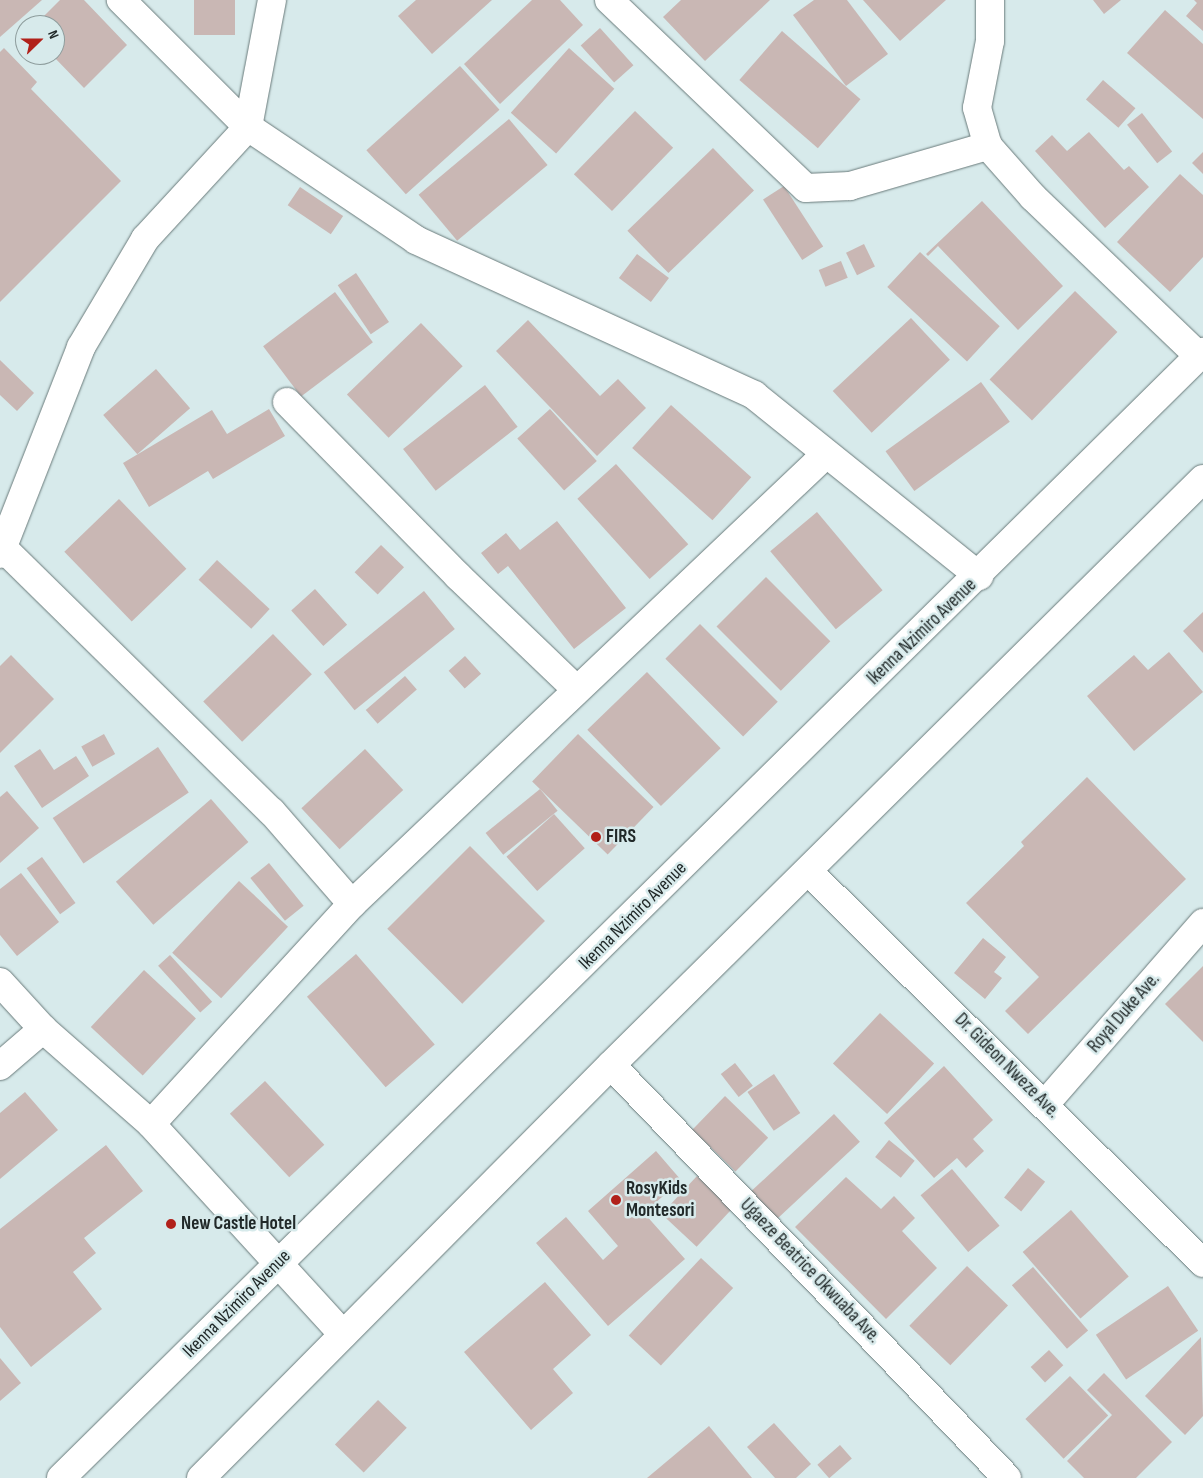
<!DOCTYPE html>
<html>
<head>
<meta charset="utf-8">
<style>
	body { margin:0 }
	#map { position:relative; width:1203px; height:1478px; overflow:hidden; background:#d7eaeb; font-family:"Sofia Sans Condensed",sans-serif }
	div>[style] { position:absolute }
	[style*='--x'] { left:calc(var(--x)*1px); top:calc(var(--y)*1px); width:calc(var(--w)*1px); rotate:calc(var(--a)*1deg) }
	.building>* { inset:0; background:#c9b7b4; transform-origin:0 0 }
	.roads { filter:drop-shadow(0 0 1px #697a7a) drop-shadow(0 0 1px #697a7a) }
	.street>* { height:28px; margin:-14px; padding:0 14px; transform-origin:14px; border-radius:14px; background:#fff }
	.secondary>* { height:28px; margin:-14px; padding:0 14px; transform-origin:14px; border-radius:14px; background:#fff }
	.dots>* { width:14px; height:14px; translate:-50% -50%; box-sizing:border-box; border:2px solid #d7eaeb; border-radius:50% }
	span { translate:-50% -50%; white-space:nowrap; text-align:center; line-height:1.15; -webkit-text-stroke:5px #d7eaeb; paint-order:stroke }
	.street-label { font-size:19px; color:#212929 }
	.poi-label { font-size:19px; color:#212929; font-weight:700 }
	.left { translate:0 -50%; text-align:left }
	.north { position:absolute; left:15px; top:15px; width:50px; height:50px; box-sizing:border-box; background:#d7eaeb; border:1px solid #8e9d9d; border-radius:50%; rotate:68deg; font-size:14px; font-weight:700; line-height:20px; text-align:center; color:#212929 }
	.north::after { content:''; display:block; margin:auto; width:18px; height:22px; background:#b1211a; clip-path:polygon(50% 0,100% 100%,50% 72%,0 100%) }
</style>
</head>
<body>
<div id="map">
	<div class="building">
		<div style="clip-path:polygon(0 0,42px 0,0 37px)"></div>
		<div style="clip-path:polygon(60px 0,84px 0,127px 45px,84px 88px,52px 55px,55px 55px,55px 25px,35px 25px)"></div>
		<div style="left:194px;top:0;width:41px;height:35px"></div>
		<div style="clip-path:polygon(416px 0,492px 0,432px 54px,398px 16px)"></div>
		<div style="clip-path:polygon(532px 0,560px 0,583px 25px,500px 104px,464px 64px)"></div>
		<div style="clip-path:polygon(681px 0,770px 0,705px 61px,663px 17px)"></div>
		<div style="clip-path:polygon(814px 0,847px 0,888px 54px,846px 86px,793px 15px)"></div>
		<div style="clip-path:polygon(863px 0,946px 0,900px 41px)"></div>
		<div style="clip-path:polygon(1093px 0,1121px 0,1104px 14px)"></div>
		<div style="clip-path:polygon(1194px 0,1203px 0,1203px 31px,1186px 16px,1197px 3px)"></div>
		<div style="clip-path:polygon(1165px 10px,1203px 44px,1203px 119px,1127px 53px)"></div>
		<div style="left:600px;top:28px;width:50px;height:26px;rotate:48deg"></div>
		<div style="left:782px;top:31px;width:104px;height:65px;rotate:41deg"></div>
		<div style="clip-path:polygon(4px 48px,37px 82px,31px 89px,121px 181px,0 302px,0 52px)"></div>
		<div style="left:569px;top:48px;width:61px;height:87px;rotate:42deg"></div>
		<div style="left:460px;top:66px;width:59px;height:126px;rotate:48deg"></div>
		<div style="left:1103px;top:80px;width:43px;height:26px;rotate:41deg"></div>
		<div style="left:635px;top:111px;width:53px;height:88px;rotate:44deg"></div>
		<div style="left:1142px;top:113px;width:49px;height:19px;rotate:52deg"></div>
		<div style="left:509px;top:119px;width:60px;height:118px;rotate:50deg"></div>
		<div style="clip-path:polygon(1089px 132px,1124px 170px,1129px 166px,1149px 187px,1105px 228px,1035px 151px,1052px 135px,1067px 151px)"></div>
		<div style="left:713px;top:148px;width:59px;height:119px;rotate:46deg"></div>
		<div style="clip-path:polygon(1203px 152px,1203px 174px,1192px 163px)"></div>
		<div style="clip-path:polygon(1180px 174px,1203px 195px,1203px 257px,1170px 292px,1117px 242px)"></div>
		<div style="left:784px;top:186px;width:72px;height:25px;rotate:57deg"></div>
		<div style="left:300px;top:187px;width:52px;height:22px;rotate:34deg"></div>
		<div style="clip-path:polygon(982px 201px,1063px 286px,1018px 330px,938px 246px,928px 256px,926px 254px)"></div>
		<div style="left:864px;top:244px;width:25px;height:20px;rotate:64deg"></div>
		<div style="left:920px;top:252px;width:109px;height:48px;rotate:43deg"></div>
		<div style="left:637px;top:254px;width:40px;height:30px;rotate:37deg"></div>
		<div style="left:841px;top:261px;width:18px;height:24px;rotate:68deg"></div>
		<div style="left:356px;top:273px;width:59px;height:22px;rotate:56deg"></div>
		<div style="left:1075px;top:291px;width:59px;height:123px;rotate:44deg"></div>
		<div style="left:335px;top:292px;width:63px;height:90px;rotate:53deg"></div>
		<div style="left:911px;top:318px;width:57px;height:107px;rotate:47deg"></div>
		<div style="clip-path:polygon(528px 320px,600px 396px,618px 379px,646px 408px,597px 456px,496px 351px)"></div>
		<div style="left:421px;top:323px;width:60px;height:103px;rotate:46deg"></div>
		<div style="clip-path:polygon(0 360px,34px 393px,17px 411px,0 395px)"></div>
		<div style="left:156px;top:369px;width:52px;height:70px;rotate:49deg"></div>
		<div style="left:981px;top:382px;width:49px;height:118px;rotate:54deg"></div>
		<div style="left:485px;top:385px;width:53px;height:104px;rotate:52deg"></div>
		<div style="left:671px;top:405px;width:108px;height:58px;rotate:42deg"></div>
		<div style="clip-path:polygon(269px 409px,285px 436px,213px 479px,208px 471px,149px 507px,123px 463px,212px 410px,227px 434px)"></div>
		<div style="left:550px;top:409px;width:70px;height:44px;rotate:48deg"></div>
		<div style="left:616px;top:464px;width:108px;height:52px;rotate:48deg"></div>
		<div style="left:119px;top:499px;width:97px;height:76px;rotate:46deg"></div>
		<div style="left:817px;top:512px;width:102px;height:61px;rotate:50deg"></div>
		<div style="clip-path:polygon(557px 521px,626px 608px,574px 649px,508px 566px,498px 574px,481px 553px,506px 533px,520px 550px)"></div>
		<div style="left:381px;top:545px;width:32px;height:38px;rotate:44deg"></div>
		<div style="left:217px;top:560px;width:72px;height:27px;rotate:43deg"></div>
		<div style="left:766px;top:577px;width:91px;height:70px;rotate:45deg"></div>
		<div style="left:315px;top:589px;width:48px;height:32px;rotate:48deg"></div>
		<div style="left:424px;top:591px;width:49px;height:129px;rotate:51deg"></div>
		<div style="clip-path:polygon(1203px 612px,1203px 653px,1183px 631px)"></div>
		<div style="left:700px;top:624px;width:110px;height:49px;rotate:45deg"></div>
		<div style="left:273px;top:634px;width:56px;height:97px;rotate:46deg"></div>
		<div style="clip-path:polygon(1169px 652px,1203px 692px,1134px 751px,1087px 696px,1134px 655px,1148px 670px)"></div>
		<div style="clip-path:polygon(11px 655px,54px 699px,0 753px,0 666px)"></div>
		<div style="left:465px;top:656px;width:24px;height:22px;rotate:48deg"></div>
		<div style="left:647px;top:672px;width:106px;height:83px;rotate:46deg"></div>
		<div style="left:405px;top:676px;width:18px;height:52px;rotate:49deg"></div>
		<div style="left:104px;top:734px;width:23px;height:26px;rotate:61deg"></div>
		<div style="left:578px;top:734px;width:105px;height:66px;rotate:44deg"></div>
		<div style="left:158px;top:747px;width:55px;height:127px;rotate:56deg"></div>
		<div style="clip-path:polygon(40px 749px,54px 770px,76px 756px,89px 776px,42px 808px,14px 766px)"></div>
		<div style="left:365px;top:749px;width:56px;height:87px;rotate:47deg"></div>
		<div style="clip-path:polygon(1087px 777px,1186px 879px,1028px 1034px,1005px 1011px,1039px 977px,966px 903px,1024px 846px,1021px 842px)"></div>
		<div style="left:540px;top:789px;width:28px;height:70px;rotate:51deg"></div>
		<div style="clip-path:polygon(7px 791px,39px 828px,0 863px,0 797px)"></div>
		<div style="left:211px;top:799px;width:57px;height:126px;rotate:49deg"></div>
		<div style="left:554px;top:814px;width:46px;height:64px;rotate:48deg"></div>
		<div style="left:470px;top:846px;width:106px;height:117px;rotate:45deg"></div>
		<div style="left:42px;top:857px;width:57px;height:19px;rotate:54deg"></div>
		<div style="left:269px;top:863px;width:55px;height:24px;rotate:51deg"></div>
		<div style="clip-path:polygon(21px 873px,59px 922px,17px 956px,0 935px,0 889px)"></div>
		<div style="left:239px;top:881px;width:67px;height:98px;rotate:43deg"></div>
		<div style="clip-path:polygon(983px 938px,1006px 957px,994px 972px,1002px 978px,985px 999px,954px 973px)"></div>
		<div style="left:356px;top:954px;width:120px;height:65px;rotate:49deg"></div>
		<div style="left:170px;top:955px;width:63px;height:16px;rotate:48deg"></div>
		<div style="clip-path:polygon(1203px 966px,1203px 1042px,1165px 1004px)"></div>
		<div style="left:144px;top:970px;width:71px;height:78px;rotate:43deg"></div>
		<div style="left:880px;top:1013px;width:74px;height:69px;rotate:43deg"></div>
		<div style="left:735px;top:1063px;width:29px;height:18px;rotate:52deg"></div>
		<div style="clip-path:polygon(944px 1066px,993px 1120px,973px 1139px,984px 1151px,966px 1168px,957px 1158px,934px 1178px,884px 1123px)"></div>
		<div style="left:774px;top:1074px;width:47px;height:32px;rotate:56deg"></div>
		<div style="left:265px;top:1081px;width:87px;height:48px;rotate:47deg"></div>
		<div style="clip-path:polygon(25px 1092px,58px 1130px,0 1179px,0 1113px)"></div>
		<div style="left:725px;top:1096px;width:60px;height:47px;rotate:44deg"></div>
		<div style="left:834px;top:1114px;width:38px;height:113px;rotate:47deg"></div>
		<div style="left:889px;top:1140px;width:33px;height:22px;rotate:39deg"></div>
		<div style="clip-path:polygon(106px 1145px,143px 1191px,84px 1238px,96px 1253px,73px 1272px,102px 1309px,31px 1367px,0 1327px,0 1229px)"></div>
		<div style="clip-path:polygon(656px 1151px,681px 1180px,644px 1213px,685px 1259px,608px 1326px,536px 1243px,566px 1217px,603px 1260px,618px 1246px,588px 1211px)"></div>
		<div style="left:1028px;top:1168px;width:22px;height:38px;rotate:39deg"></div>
		<div style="left:952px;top:1169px;width:74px;height:41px;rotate:50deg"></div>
		<div style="left:697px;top:1176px;width:48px;height:52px;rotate:43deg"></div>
		<div style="clip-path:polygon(846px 1177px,881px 1209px,894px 1196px,915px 1218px,902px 1231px,937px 1268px,886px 1319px,795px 1227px)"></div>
		<div style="left:1071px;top:1210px;width:88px;height:64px;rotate:49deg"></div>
		<div style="left:701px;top:1258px;width:44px;height:106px;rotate:43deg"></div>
		<div style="left:967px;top:1266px;width:57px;height:83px;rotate:44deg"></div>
		<div style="left:1033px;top:1267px;width:84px;height:28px;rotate:49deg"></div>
		<div style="clip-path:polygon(545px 1282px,591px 1335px,553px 1369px,573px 1393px,531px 1430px,464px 1352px)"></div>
		<div style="left:1168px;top:1286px;width:54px;height:87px;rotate:56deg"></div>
		<div style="clip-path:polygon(1201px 1337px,1203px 1416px,1185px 1435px,1145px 1396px)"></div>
		<div style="left:1049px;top:1350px;width:21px;height:25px;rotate:47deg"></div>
		<div style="clip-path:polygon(0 1358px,21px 1383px,0 1401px)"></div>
		<div style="clip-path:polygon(1104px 1373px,1172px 1442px,1136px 1478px,1084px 1478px,1067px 1461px,1112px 1415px,1087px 1390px)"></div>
		<div style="left:1070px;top:1376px;width:55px;height:62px;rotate:46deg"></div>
		<div style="left:378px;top:1400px;width:40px;height:62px;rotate:44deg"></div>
		<div style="clip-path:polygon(774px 1423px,811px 1464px,796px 1478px,775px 1478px,747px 1447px)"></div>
		<div style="clip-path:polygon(709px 1426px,752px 1478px,647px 1478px)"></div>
		<div style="left:840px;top:1445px;width:18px;height:30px;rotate:49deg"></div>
	</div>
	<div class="roads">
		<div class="street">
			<div style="--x:272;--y:0;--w:129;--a:100.7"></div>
			<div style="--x:248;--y:127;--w:202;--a:33.9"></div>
			<div style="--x:416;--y:240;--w:372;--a:24.6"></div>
			<div style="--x:754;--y:395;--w:289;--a:38.8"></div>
			<div style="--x:609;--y:0;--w:272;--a:43.7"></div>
			<div style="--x:806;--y:188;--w:44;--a:-2.6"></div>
			<div style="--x:850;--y:186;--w:144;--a:-16.2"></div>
			<div style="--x:990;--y:0;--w:41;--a:90"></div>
			<div style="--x:990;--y:41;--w:68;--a:101"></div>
			<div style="--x:977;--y:108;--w:40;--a:74"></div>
			<div style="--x:988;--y:146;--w:68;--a:48.6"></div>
			<div style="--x:1033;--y:197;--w:230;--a:43.8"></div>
			<div style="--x:287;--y:402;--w:244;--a:45.5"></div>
			<div style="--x:458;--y:576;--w:163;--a:43.8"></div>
			<div style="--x:4;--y:549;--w:375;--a:44.5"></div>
			<div style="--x:272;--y:812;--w:122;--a:49"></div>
			<div style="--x:0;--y:554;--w:222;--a:-68.6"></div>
			<div style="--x:81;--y:347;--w:126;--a:-59.3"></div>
			<div style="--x:145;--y:239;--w:152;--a:-47.4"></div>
			<div style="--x:248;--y:127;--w:180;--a:-135"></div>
			<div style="--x:809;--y:872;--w:555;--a:44.78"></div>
			<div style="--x:0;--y:982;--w:64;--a:47.5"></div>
			<div style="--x:43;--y:1029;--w:144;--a:41.3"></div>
			<div style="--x:151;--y:1124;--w:285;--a:47.6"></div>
			<div style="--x:611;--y:1065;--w:572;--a:46.2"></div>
			<div style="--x:0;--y:1066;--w:57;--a:-40.7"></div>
			<div style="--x:1046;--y:1103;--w:239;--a:-48.9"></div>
			<div style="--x:151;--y:1124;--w:298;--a:-47.6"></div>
			<div style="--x:352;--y:904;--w:654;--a:-43.51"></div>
		</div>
		<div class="secondary">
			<div style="--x:61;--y:1478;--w:1604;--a:-44.6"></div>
			<div style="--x:201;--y:1478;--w:582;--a:-45.21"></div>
			<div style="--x:611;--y:1065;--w:833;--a:-44.71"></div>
		</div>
	</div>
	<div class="dots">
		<div style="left:596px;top:837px;background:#b1211a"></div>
		<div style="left:616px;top:1200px;background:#b1211a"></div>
		<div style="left:171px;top:1224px;background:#b1211a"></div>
	</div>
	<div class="street-label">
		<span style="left:922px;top:632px;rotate:-44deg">Ikenna Nzimiro Avenue</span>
		<span style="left:633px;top:916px;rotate:-45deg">Ikenna Nzimiro Avenue</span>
		<span style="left:1124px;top:1013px;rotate:-49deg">Royal Duke Ave.</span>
		<span style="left:1007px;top:1066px;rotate:45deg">Dr. Gideon Nweze Ave.</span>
		<span style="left:810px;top:1271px;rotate:46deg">Ugaeze Beatrice Okwuaba Ave.</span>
		<span style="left:237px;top:1304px;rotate:-45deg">Ikenna Nzimiro Avenue</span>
	</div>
	<div class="poi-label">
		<span class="left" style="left:606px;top:837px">FIRS</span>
		<span class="left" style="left:626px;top:1200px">RosyKids<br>Montesori</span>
		<span class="left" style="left:181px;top:1224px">New Castle Hotel</span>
	</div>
	<div class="north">N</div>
</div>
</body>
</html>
